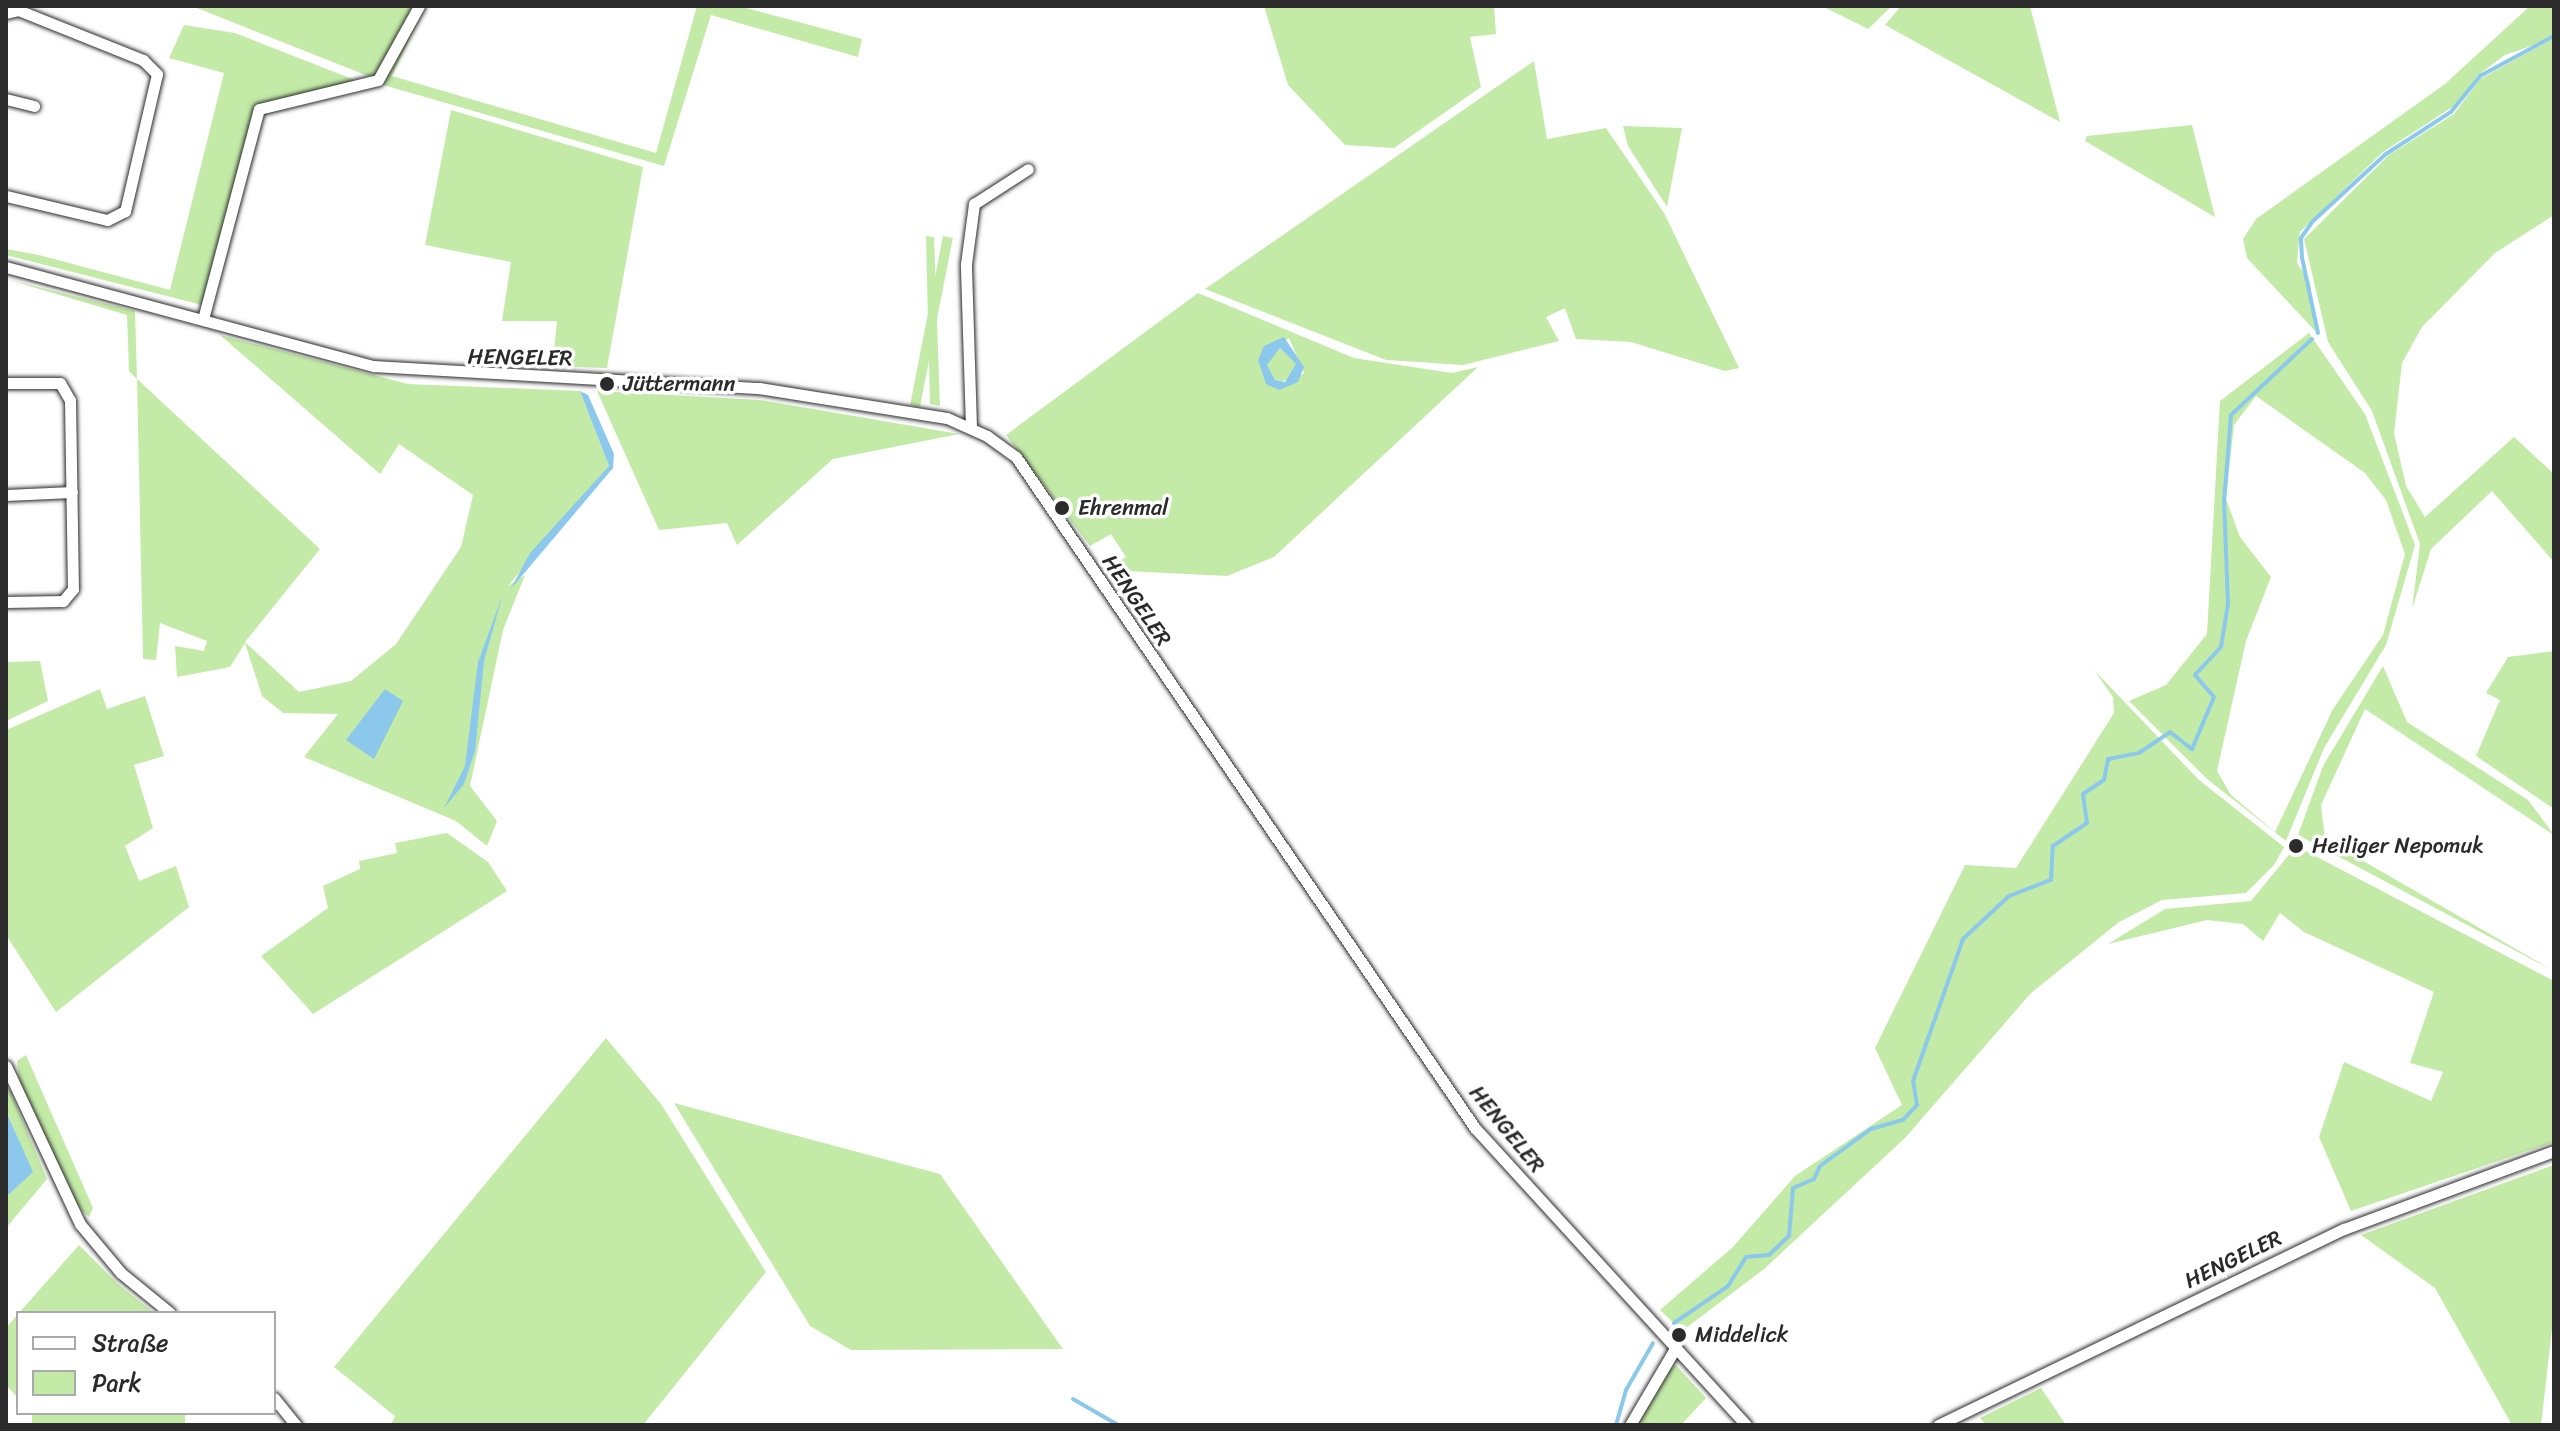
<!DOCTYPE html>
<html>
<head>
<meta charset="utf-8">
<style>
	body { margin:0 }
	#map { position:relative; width:2560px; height:1431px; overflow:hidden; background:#fff; font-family:Sriracha,sans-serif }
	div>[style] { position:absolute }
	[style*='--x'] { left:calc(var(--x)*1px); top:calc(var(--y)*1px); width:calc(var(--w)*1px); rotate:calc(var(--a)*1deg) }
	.green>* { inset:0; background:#c3eba7; transform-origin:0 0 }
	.round { border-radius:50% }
	.water>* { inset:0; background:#8bc8eb }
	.stream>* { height:4px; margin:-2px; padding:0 2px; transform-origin:2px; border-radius:2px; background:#8bc8eb }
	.roads { filter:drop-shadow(0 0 2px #2b2b2b) drop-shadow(0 0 2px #2b2b2b) }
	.minor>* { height:11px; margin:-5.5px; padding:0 5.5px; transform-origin:5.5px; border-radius:5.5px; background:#fff }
	.dots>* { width:22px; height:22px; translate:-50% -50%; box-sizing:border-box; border:4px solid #fff; border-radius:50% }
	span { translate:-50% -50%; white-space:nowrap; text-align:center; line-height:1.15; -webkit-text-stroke:7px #fff; paint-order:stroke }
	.street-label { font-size:22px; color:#2b2b2b }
	.poi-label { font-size:22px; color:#2b2b2b }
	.left { translate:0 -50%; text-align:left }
	.frame { position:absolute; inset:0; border:8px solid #2b2b2b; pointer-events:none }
	.legend { position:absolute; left:16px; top:1311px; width:260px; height:104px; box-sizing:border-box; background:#fff; border:2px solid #aaa; margin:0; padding:10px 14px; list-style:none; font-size:24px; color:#2b2b2b }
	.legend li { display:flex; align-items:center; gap:16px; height:40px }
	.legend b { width:40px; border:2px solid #aaa }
</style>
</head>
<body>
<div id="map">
	<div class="green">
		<div style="clip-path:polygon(192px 6px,414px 6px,373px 78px)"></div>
		<div style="clip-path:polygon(697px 6px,739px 6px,862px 39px,858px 57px,711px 15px,664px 166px,380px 84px,423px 11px,392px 76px,656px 153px)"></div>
		<div style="clip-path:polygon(1264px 6px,1494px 6px,1496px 34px,1470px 37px,1481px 87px,1394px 148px,1345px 145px,1288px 85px)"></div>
		<div style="clip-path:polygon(1822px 6px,1892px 6px,1868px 29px)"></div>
		<div style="clip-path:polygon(1901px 6px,2030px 6px,2060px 122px,1885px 25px)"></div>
		<div style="clip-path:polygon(2530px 6px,2554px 6px,2554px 33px,2546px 41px,2505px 55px,2477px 76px,2457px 104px,2383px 152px,2300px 232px,2297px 263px,2310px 282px,2316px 332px,2247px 258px,2243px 239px,2256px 219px,2445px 84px)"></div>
		<div style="clip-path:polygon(184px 25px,235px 33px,360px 82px,255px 106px,202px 305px,6px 255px,6px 249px,39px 255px,170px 290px,224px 73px,169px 58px)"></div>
		<div style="clip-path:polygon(2554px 38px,2554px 215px,2495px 253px,2422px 327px,2402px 363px,2394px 433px,2406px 486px,2425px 517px,2514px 437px,2554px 474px,2554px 562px,2492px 491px,2431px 549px,2412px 609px,2420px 544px,2372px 411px,2328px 342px,2304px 239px,2389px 155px,2454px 114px,2480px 79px)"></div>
		<div style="clip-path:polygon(1534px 61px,1547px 139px,1606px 128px,1664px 213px,1739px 368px,1725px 371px,1631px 342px,1576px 339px,1565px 308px,1546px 317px,1559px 341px,1463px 365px,1386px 360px,1205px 289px)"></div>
		<div style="clip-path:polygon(451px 110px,643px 167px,607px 368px,512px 365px,513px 356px,553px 359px,557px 321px,502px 321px,511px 262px,425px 245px)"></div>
		<div style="clip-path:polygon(2192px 125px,2215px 217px,2085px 141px,2087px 136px)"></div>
		<div style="clip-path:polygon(1623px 126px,1682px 128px,1667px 207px,1628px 146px)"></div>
		<div style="clip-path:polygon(926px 236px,934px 237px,940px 406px,930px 404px)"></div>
		<div style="left:943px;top:236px;width:10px;height:172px;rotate:11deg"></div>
		<div style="clip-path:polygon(6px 279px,135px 311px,137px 379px,320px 549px,245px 642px,299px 692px,351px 681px,396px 644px,461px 547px,473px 495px,399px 444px,380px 474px,220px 335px,408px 384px,580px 391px,609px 466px,508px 586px,525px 575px,503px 630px,470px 786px,497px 821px,487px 846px,456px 821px,304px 757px,338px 714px,283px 713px,262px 696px,245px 643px,230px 667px,177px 677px,175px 646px,204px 651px,207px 641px,160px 623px,156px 660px,143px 659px,137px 379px,129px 371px,127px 315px)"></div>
		<div style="clip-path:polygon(evenodd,1198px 293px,1354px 358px,1452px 373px,1478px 367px,1274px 557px,1227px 576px,1107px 570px,1126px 557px,1111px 534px,1090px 546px,1006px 435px,1198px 293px,1289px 338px,1304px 373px,1279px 390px,1258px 360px,1289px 338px)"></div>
		<div style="clip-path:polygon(evenodd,2309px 333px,2365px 414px,2415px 545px,2386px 645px,2324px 748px,2286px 841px,2207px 779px,2129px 701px,2166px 685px,2207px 634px,2220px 401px,2309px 333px,2256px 396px,2365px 473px,2386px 500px,2405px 554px,2383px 635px,2333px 709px,2275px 832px,2231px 795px,2217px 771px,2246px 641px,2271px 577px,2240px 537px,2226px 499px,2234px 425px,2256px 396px)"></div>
		<div class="round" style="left:1265px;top:349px;width:32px;height:32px"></div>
		<div style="clip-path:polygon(597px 391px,760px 400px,959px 434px,833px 459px,737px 545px,727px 523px,659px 530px)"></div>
		<div style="clip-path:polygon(2554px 651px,2554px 809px,2476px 756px,2500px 700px,2486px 693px,2508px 657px)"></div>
		<div style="clip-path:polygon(40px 661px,48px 701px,6px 721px,6px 662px)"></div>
		<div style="clip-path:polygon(2383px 666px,2407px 722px,2528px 800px,2554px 835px,2365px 709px,2321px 805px,2325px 839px,2554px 971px,2298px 835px,2323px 766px)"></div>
		<div style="clip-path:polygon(2094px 670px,2199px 780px,2284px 847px,2274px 865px,2246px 893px,2162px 900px,2119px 922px,2031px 993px,1905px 1138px,1764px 1269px,1682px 1331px,1660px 1310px,1733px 1247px,1795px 1176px,1902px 1105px,1875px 1048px,1965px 865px,2016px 868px,2114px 713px,2113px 697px)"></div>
		<div style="clip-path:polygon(100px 689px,107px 709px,145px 696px,164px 756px,134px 765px,153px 828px,125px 846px,139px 881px,176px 866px,189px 907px,56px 1012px,6px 935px,6px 730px)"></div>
		<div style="clip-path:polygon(447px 833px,488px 862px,507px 891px,313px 1014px,261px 956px,328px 908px,323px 886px,360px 869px,359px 861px,397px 853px,395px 843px)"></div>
		<div style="clip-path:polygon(2296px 846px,2554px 981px,2554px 1142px,2351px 1211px,2319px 1137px,2344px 1062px,2431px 1101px,2443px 1072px,2410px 1063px,2434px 992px,2304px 932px,2280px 913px,2263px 941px,2243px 924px,2207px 920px,2108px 944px,2165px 909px,2251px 901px)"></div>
		<div style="clip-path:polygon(606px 1038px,661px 1104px,766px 1272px,643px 1425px,391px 1425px,395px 1416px,334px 1367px)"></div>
		<div style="clip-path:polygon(26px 1055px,93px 1208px,89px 1217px,75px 1204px,19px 1080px,17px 1061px)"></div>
		<div style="clip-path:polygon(6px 1081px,47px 1179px,6px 1228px,6px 1197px,32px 1172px,6px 1110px)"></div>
		<div style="clip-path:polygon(674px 1103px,940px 1174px,1063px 1349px,851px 1350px,810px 1326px)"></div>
		<div style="clip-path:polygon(2554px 1165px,2554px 1312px,2541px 1425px,2512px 1425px,2435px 1288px,2361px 1235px)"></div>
		<div style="clip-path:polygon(79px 1245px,118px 1284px,154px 1313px,19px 1313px)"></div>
		<div style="clip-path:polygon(18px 1314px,18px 1398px,6px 1385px,6px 1328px)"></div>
		<div style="clip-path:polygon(1676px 1365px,1706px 1398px,1681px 1425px,1637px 1425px,1658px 1378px)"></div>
		<div style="clip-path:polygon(2041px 1388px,2066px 1425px,1986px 1425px,1980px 1418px)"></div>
		<div style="left:32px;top:1413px;width:153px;height:16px"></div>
	</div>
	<div class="water">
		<div style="clip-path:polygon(evenodd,1284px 337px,1304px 367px,1298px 382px,1279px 390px,1266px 384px,1258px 360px,1264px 346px,1284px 337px,1280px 348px,1296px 364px,1285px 382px,1275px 380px,1267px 365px,1280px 348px)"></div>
		<div style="clip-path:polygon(580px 391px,588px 395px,614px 454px,613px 468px,510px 590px,530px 553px,609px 466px)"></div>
		<div style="clip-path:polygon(503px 594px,484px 661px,475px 751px,464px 784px,444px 808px,465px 766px,478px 662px)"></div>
		<div style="clip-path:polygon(385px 689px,403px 701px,374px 759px,346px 740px)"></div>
		<div style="clip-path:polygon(6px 1111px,33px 1172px,6px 1197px)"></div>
	</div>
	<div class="stream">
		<div style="--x:2318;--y:333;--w:77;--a:-102"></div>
		<div style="--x:2302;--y:258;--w:20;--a:-93"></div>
		<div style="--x:2301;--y:238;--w:19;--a:-55"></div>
		<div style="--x:2312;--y:222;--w:100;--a:-42.6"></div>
		<div style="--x:2386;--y:154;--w:77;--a:-32.9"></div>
		<div style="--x:2451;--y:112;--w:46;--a:-51.1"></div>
		<div style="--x:2480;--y:76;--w:84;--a:-28.4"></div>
		<div style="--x:1674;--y:1323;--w:65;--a:-34.4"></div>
		<div style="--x:1728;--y:1286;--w:34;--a:-58"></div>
		<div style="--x:1746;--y:1257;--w:23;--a:-5"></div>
		<div style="--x:1769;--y:1255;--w:28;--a:-44"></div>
		<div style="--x:1789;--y:1236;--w:48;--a:-85.2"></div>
		<div style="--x:1793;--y:1188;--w:23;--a:-23"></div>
		<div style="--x:1814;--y:1179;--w:14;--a:-65"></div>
		<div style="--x:1820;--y:1166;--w:63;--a:-36"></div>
		<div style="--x:1871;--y:1129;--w:33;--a:-16"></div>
		<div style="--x:1903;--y:1120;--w:21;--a:-47"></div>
		<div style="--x:1917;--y:1105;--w:24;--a:-99"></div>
		<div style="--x:1913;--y:1081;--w:151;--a:-70.6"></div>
		<div style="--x:1963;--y:939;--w:63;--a:-43.1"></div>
		<div style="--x:2009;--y:896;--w:45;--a:-20.9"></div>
		<div style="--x:2051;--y:880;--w:34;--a:-87"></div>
		<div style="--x:2053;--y:846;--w:41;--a:-34.1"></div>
		<div style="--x:2087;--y:823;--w:29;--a:-98"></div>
		<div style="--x:2083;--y:794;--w:25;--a:-34"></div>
		<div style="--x:2104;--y:780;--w:21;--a:-79"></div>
		<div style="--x:2108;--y:759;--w:32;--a:-11"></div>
		<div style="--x:2139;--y:753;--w:37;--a:-34"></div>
		<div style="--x:2170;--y:732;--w:28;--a:38"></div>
		<div style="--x:2192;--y:749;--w:56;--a:-67.1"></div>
		<div style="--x:2214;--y:697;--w:29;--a:-131"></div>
		<div style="--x:2195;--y:675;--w:38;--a:-47"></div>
		<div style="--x:2221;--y:647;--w:44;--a:-80.8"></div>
		<div style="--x:2228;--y:604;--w:102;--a:-92.2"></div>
		<div style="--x:2224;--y:502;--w:87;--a:-85.4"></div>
		<div style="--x:2231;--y:415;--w:111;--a:-43.2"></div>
		<div style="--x:1073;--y:1399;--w:52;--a:30"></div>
		<div style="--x:1616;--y:1425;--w:36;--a:-74"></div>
		<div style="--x:1626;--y:1390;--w:54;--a:-60.1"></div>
	</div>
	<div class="roads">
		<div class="minor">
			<div style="--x:6;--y:13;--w:12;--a:-14"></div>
			<div style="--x:18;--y:10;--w:135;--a:21.8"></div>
			<div style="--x:143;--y:60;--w:20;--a:45"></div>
			<div style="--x:157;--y:74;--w:141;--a:103.1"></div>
			<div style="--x:125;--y:211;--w:20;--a:153"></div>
			<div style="--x:107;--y:220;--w:104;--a:-166.6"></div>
			<div style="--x:6;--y:99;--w:29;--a:14"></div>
			<div style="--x:6;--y:267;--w:381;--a:15.1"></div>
			<div style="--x:374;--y:366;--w:386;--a:3.3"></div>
			<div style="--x:759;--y:388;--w:190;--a:9.1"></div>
			<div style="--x:947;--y:418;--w:44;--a:24.2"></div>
			<div style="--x:987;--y:436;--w:36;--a:36"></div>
			<div style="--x:1016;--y:457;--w:813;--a:55.63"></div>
			<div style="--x:1475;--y:1128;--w:402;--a:47.6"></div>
			<div style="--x:203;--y:319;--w:217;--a:-75.1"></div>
			<div style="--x:259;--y:109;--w:122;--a:-13.7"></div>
			<div style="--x:378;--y:80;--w:85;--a:-61"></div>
			<div style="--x:6;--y:383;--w:54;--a:0"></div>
			<div style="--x:60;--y:383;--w:20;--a:60"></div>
			<div style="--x:70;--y:400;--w:189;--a:89.1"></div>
			<div style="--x:73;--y:589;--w:16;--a:130"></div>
			<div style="--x:63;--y:601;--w:57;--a:179"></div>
			<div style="--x:971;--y:427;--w:163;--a:-91.8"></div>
			<div style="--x:966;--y:264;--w:61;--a:-82.4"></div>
			<div style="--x:974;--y:204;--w:64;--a:-32.9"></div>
			<div style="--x:6;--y:495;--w:66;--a:-2.6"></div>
			<div style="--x:6;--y:1066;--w:174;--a:64.9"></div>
			<div style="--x:80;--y:1224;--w:64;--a:50.1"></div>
			<div style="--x:121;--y:1273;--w:63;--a:39.2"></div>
			<div style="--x:274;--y:1398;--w:35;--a:51"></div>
			<div style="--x:1630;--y:1425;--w:91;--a:-59.5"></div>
			<div style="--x:1938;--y:1425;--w:451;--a:-25.8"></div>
			<div style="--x:2344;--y:1229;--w:224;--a:-20.4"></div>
		</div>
	</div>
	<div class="dots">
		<div style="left:607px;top:384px;background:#2b2b2b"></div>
		<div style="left:1062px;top:508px;background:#2b2b2b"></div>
		<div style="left:2296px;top:846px;background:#2b2b2b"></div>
		<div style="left:1679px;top:1335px;background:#2b2b2b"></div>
	</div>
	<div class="street-label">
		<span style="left:520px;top:357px;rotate:1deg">HENGELER</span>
		<span style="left:1137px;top:600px;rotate:56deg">HENGELER</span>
		<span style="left:1507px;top:1129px;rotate:51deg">HENGELER</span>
		<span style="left:2233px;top:1259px;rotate:-26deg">HENGELER</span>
	</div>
	<div class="poi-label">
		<span class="left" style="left:623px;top:384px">Jüttermann</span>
		<span class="left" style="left:1078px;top:508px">Ehrenmal</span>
		<span class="left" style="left:2312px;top:846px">Heiliger Nepomuk</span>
		<span class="left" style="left:1695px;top:1335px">Middelick</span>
	</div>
	<div class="frame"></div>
	<ul class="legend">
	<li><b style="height:10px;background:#fff"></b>Straße</li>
	<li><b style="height:22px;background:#c3eba7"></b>Park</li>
	</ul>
</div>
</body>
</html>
